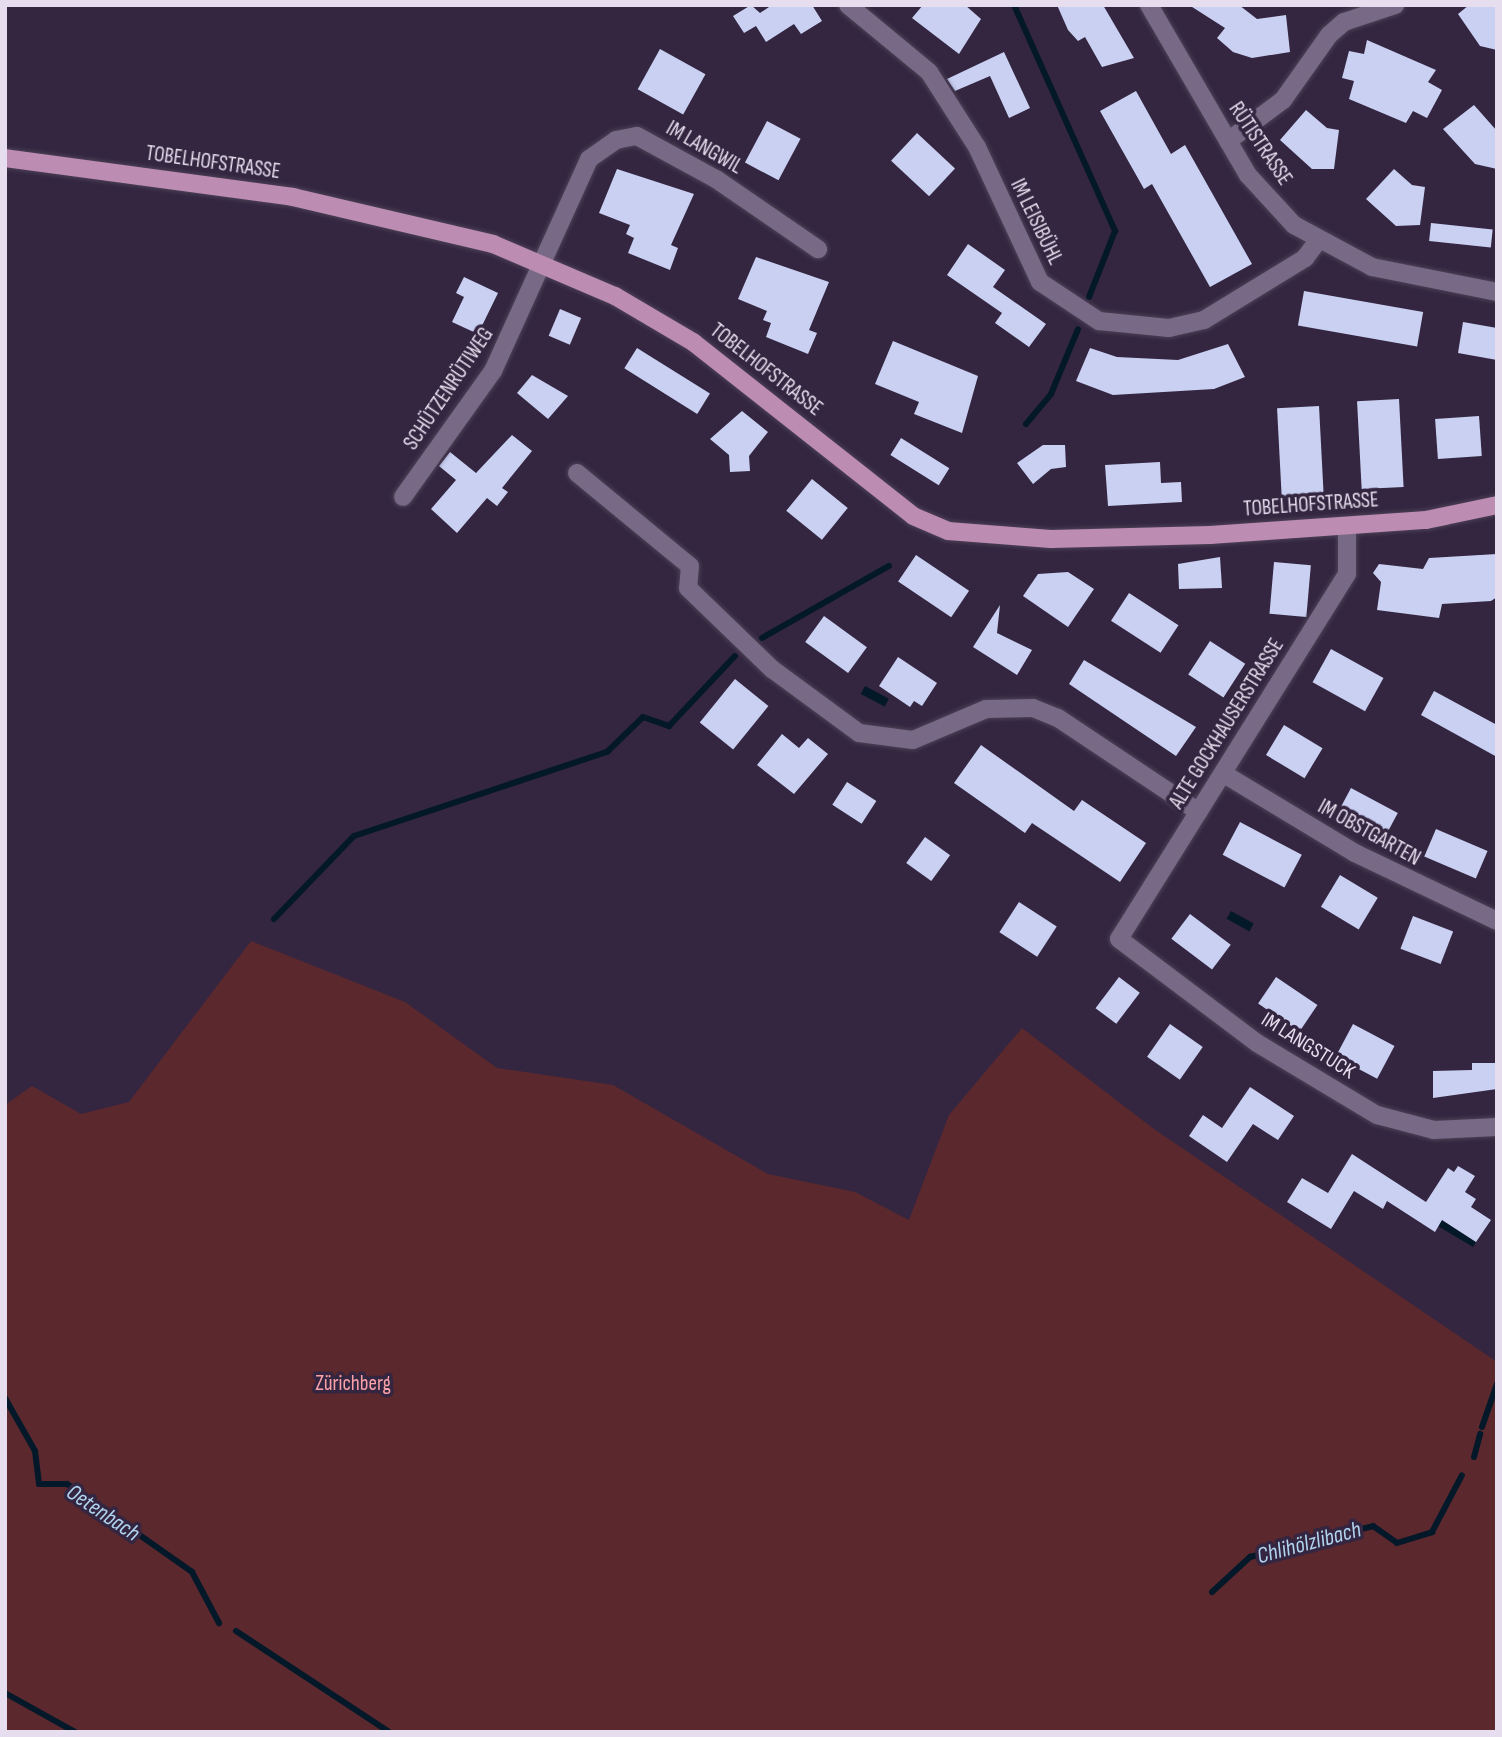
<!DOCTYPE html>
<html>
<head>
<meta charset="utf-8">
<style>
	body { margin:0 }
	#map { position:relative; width:1502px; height:1737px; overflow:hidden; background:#342640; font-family:"Sofia Sans Condensed",sans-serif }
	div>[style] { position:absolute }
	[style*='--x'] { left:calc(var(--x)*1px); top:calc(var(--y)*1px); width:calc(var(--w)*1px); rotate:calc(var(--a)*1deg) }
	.green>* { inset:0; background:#5b282e }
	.water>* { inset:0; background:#031828; transform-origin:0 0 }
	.stream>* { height:6px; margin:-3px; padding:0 3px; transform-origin:3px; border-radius:3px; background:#031828 }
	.building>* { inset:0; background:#c9d0f2; transform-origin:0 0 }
	.roads { filter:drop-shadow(0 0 2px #4c4156) drop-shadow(0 0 2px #4c4156) }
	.minor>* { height:18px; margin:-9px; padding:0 9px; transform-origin:9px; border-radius:9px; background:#786986 }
	.major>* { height:18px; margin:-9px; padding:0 9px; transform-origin:9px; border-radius:9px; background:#bc8cb2 }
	span { translate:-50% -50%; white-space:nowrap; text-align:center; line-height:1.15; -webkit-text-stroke:7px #342640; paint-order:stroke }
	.street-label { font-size:21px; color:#e6deee }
	.park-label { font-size:21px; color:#fba1a8 }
	.water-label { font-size:23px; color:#b1d4f0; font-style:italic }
	.frame { position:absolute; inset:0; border:7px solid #e6deee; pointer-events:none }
</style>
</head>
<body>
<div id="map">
	<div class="green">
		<div style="clip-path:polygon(251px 941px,405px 1002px,497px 1068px,613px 1085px,768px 1174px,855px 1192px,909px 1220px,949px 1115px,1022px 1028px,1154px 1129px,1497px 1362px,1497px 1732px,5px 1732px,5px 1105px,32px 1086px,81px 1114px,129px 1102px)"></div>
	</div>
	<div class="water">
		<div style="left:865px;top:686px;width:27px;height:9px;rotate:28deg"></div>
		<div style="left:1231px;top:911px;width:26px;height:9px;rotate:29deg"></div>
		<div style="clip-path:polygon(1442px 1220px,1476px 1242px,1473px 1247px,1438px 1226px)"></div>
	</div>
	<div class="stream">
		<div style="--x:1014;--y:5;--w:248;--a:65.9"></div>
		<div style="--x:1115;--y:231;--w:71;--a:111.5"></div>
		<div style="--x:1026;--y:424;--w:39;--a:-50"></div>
		<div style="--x:1051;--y:394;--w:70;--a:-67.4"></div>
		<div style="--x:762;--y:638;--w:146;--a:-29.6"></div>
		<div style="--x:274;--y:919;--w:115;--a:-46.1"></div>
		<div style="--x:354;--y:836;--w:267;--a:-18.4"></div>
		<div style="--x:607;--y:752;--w:50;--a:-44.2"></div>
		<div style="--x:643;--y:717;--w:28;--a:19"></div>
		<div style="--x:669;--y:726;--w:96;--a:-46.7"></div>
		<div style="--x:5;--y:1398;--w:61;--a:60.5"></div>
		<div style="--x:35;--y:1451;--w:33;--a:83"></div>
		<div style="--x:39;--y:1484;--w:28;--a:0"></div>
		<div style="--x:67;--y:1484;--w:153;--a:35.1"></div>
		<div style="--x:192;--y:1572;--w:58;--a:62.1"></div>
		<div style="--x:1482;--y:1427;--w:46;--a:-70.8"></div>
		<div style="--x:1474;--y:1457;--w:24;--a:-75"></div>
		<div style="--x:1212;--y:1592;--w:52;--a:-42.6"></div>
		<div style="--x:1250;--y:1557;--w:127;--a:-14.1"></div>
		<div style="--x:1373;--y:1526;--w:29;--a:35"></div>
		<div style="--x:1397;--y:1543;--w:37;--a:-17"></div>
		<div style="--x:1432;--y:1532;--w:64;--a:-62.2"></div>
		<div style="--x:236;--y:1631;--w:183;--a:33.4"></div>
		<div style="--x:5;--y:1693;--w:80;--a:29.1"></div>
	</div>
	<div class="building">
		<div style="clip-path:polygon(751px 5px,760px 13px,772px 5px,812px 5px,822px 21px,801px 34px,794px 24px,766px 42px,756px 26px,744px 33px,733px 16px)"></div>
		<div style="clip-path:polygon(923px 5px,965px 5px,981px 19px,959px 54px,912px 18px)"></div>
		<div style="clip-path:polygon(1057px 5px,1103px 5px,1134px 58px,1102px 67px,1085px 37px,1078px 41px,1068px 30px)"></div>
		<div style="clip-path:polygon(1189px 5px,1239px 5px,1257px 19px,1286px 15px,1290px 52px,1252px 58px,1233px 52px,1217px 38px,1225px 28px)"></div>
		<div style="clip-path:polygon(1469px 5px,1497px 5px,1497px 50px,1480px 46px,1458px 14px)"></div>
		<div style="clip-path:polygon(1367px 40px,1436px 70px,1428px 82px,1442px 90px,1427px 118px,1413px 111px,1406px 123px,1349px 99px,1354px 81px,1342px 78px,1349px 51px,1364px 54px)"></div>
		<div style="left:660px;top:49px;width:52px;height:46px;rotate:29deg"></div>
		<div style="clip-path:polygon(1004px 52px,1030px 108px,1009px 118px,990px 76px,955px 91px,947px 79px)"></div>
		<div style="clip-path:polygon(1136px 91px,1171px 154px,1185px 145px,1252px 264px,1210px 287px,1152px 184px,1144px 189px,1100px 111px)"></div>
		<div style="clip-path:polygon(1474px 105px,1497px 131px,1497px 169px,1475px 164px,1443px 129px)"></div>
		<div style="clip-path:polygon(1306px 110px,1327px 128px,1339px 130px,1334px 169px,1312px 169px,1280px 140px)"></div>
		<div style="left:767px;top:121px;width:38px;height:47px;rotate:28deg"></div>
		<div style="left:917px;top:133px;width:52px;height:38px;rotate:43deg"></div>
		<div style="clip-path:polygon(617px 169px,694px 194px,671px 245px,678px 248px,670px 270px,628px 253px,634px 238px,626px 234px,630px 225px,599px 213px)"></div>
		<div style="clip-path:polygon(1394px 169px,1412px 185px,1425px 187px,1420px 225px,1396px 226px,1366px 199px)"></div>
		<div style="left:1431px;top:223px;width:62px;height:18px;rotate:6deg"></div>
		<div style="clip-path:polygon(968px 244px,1005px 270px,993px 287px,1046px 324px,1029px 347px,995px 323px,1002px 313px,947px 275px)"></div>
		<div style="clip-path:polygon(756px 257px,829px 282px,809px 330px,817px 333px,808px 354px,766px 337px,771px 323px,763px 320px,767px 311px,738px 299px)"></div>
		<div style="clip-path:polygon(464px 277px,498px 293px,478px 334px,452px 322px,464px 297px,456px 293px)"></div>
		<div style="left:1304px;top:291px;width:121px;height:35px;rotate:10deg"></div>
		<div style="left:560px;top:309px;width:23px;height:29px;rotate:23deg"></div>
		<div style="clip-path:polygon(1463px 322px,1497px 328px,1497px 360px,1458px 353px)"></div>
		<div style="clip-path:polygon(893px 341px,978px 376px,962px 433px,914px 414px,919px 402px,875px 384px)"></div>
		<div style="clip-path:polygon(1228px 344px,1245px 377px,1214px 389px,1113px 395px,1076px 381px,1090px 348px,1117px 357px,1178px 360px)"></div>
		<div style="left:637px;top:348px;width:86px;height:24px;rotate:32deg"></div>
		<div style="clip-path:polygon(532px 375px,568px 396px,548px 419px,517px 393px)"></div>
		<div style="left:1399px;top:399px;width:88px;height:42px;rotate:87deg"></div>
		<div style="left:1319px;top:406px;width:89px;height:42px;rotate:87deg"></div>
		<div style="clip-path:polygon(742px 411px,768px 432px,749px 456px,750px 471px,730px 472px,729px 455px,710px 439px)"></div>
		<div style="left:1479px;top:416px;width:40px;height:44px;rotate:86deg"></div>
		<div style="clip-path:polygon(512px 435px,532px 451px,502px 488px,508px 492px,497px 506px,487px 498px,457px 533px,431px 509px,456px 480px,439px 466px,450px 452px,476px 473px)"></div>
		<div style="left:901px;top:438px;width:57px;height:20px;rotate:32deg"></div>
		<div style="clip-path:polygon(1043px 445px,1065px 445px,1066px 467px,1051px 469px,1033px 484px,1017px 463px)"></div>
		<div style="clip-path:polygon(1160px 462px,1161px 483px,1181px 482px,1182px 502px,1108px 506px,1105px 465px)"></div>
		<div style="left:812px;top:479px;width:46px;height:41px;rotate:39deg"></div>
		<div style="clip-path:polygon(1497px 554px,1497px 597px,1491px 601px,1442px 604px,1439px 618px,1377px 610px,1381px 582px,1373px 573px,1379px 564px,1423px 569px,1429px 558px)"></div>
		<div style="left:916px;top:555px;width:64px;height:32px;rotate:34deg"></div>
		<div style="clip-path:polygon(1220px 557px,1222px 588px,1179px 589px,1178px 564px)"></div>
		<div style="left:1274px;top:562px;width:37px;height:52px;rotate:5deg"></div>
		<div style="clip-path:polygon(1068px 572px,1094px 589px,1068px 627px,1023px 596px,1038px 574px)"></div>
		<div style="left:1129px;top:593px;width:59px;height:33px;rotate:33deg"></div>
		<div style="clip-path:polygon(1000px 605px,997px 633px,1032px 650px,1017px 675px,973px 647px)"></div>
		<div style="left:824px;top:616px;width:53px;height:32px;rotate:36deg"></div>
		<div style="left:1210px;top:641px;width:42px;height:40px;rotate:33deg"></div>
		<div style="left:1331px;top:649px;width:60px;height:38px;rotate:29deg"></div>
		<div style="clip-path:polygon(898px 657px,937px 683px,922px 706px,914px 701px,910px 707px,879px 686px)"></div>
		<div style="clip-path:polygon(1084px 660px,1196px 727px,1176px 756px,1069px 684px)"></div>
		<div style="left:735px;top:679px;width:43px;height:56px;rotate:39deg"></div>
		<div style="clip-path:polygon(1434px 691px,1497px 725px,1497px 757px,1421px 715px)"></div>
		<div style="left:1284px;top:725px;width:45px;height:35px;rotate:31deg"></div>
		<div style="clip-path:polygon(782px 734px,799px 748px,808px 738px,828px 754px,794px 794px,757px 765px)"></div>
		<div style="clip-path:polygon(981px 745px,1074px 811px,1082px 800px,1146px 843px,1120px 882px,1032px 823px,1025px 833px,954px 783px)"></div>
		<div style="left:847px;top:782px;width:35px;height:27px;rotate:33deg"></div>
		<div style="left:1351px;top:788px;width:53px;height:31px;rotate:28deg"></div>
		<div style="left:1240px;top:822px;width:70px;height:37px;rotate:28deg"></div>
		<div style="left:1436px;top:829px;width:56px;height:30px;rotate:23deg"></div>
		<div style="left:925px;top:837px;width:31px;height:32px;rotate:36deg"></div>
		<div style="left:1340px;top:875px;width:44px;height:37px;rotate:31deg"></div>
		<div style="left:1019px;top:902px;width:45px;height:36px;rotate:33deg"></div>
		<div style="left:1190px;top:914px;width:51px;height:31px;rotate:37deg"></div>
		<div style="left:1413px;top:916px;width:43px;height:35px;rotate:21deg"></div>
		<div style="left:1119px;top:977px;width:26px;height:39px;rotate:37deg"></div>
		<div style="left:1276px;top:977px;width:50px;height:32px;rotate:34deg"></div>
		<div style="left:1170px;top:1024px;width:40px;height:40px;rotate:35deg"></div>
		<div style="left:1353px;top:1024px;width:47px;height:37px;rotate:28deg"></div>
		<div style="clip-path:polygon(1472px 1063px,1497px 1063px,1497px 1089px,1433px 1098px,1433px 1071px,1472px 1070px)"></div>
		<div style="clip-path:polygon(1250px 1087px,1294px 1116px,1278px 1140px,1253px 1124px,1227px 1162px,1189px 1136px,1203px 1115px,1222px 1128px)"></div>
		<div style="clip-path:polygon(1352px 1154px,1426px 1202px,1448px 1168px,1454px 1172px,1458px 1166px,1475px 1176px,1465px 1192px,1476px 1199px,1471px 1207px,1491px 1220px,1476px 1242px,1442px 1220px,1435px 1232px,1387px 1201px,1383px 1209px,1354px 1191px,1331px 1229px,1287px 1202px,1302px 1178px,1328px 1193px)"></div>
	</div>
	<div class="roads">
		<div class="minor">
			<div style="--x:848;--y:5;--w:105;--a:39.6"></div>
			<div style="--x:929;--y:72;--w:89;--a:57.4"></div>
			<div style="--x:977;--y:147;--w:149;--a:65"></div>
			<div style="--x:1040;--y:282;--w:71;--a:33.5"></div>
			<div style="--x:1099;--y:321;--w:70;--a:5.7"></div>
			<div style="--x:1169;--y:328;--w:36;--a:-13"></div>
			<div style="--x:1204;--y:320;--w:119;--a:-31.5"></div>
			<div style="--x:1305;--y:258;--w:20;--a:-53"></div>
			<div style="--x:1149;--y:5;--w:197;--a:59.8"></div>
			<div style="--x:1248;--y:175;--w:68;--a:47.4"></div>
			<div style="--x:1294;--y:225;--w:89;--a:28.3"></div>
			<div style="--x:1372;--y:267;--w:127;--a:11.3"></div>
			<div style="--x:1228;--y:141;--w:69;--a:-36.7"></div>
			<div style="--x:1283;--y:100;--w:80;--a:-54.7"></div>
			<div style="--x:1329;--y:35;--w:20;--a:-41"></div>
			<div style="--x:1344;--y:22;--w:54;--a:-18.4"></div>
			<div style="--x:577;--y:473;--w:146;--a:39.5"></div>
			<div style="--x:690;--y:566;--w:22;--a:95"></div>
			<div style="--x:688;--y:588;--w:117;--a:44"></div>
			<div style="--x:772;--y:669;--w:108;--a:36.3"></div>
			<div style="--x:859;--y:733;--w:54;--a:7.4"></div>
			<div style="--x:913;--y:740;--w:79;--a:-23"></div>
			<div style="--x:986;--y:709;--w:47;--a:-1.2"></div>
			<div style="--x:1033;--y:708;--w:27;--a:22"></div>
			<div style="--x:1058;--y:718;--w:169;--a:33.7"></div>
			<div style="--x:403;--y:497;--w:155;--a:-54.5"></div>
			<div style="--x:493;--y:371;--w:233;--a:-65.6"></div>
			<div style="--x:589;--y:159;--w:33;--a:-35"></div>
			<div style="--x:616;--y:140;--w:21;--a:-11"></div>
			<div style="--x:637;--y:136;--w:90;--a:28.6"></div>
			<div style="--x:716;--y:179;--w:124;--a:34.5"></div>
			<div style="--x:1347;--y:526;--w:48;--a:90"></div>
			<div style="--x:1347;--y:574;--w:430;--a:122"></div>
			<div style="--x:1119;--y:939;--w:173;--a:37"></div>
			<div style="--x:1257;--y:1043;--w:140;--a:31"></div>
			<div style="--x:1377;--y:1115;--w:59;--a:14.7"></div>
			<div style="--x:1434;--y:1130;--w:63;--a:-2.7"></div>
			<div style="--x:1224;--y:774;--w:153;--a:31.1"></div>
			<div style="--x:1355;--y:853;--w:157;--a:25.6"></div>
		</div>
		<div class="major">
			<div style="--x:5;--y:158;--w:291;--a:7.7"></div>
			<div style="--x:293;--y:197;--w:205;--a:13.2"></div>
			<div style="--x:493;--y:244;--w:133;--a:23.1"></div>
			<div style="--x:615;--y:296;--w:91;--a:30.5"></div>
			<div style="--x:693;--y:342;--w:280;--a:38.3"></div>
			<div style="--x:913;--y:516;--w:38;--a:23"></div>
			<div style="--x:948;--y:531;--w:103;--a:4.4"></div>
			<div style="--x:1051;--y:539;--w:159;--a:-1.4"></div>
			<div style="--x:1210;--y:535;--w:217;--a:-4"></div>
			<div style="--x:1426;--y:520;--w:73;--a:-11.9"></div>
		</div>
	</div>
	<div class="street-label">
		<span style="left:1260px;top:144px;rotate:56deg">RÜTISTRASSE</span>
		<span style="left:704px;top:148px;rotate:30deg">IM LANGWIL</span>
		<span style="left:213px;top:163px;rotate:8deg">TOBELHOFSTRASSE</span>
		<span style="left:1036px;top:222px;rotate:64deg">IM LEISIBÜHL</span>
		<span style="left:766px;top:370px;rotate:38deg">TOBELHOFSTRASSE</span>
		<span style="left:449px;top:389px;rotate:-56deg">SCHÜTZENRÜTIWEG</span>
		<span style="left:1311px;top:505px;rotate:-4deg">TOBELHOFSTRASSE</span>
		<span style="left:1227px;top:724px;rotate:-58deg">ALTE GOCKHAUSERSTRASSE</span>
		<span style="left:1369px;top:833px;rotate:29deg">IM OBSTGARTEN</span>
		<span style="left:1308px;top:1046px;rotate:32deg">IM LANGSTUCK</span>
	</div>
	<div class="park-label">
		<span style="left:353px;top:1384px">Zürichberg</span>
	</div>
	<div class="water-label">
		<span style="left:103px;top:1513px;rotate:34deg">Oetenbach</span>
		<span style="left:1309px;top:1543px;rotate:-15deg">Chlihölzlibach</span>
	</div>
	<div class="frame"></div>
</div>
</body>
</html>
